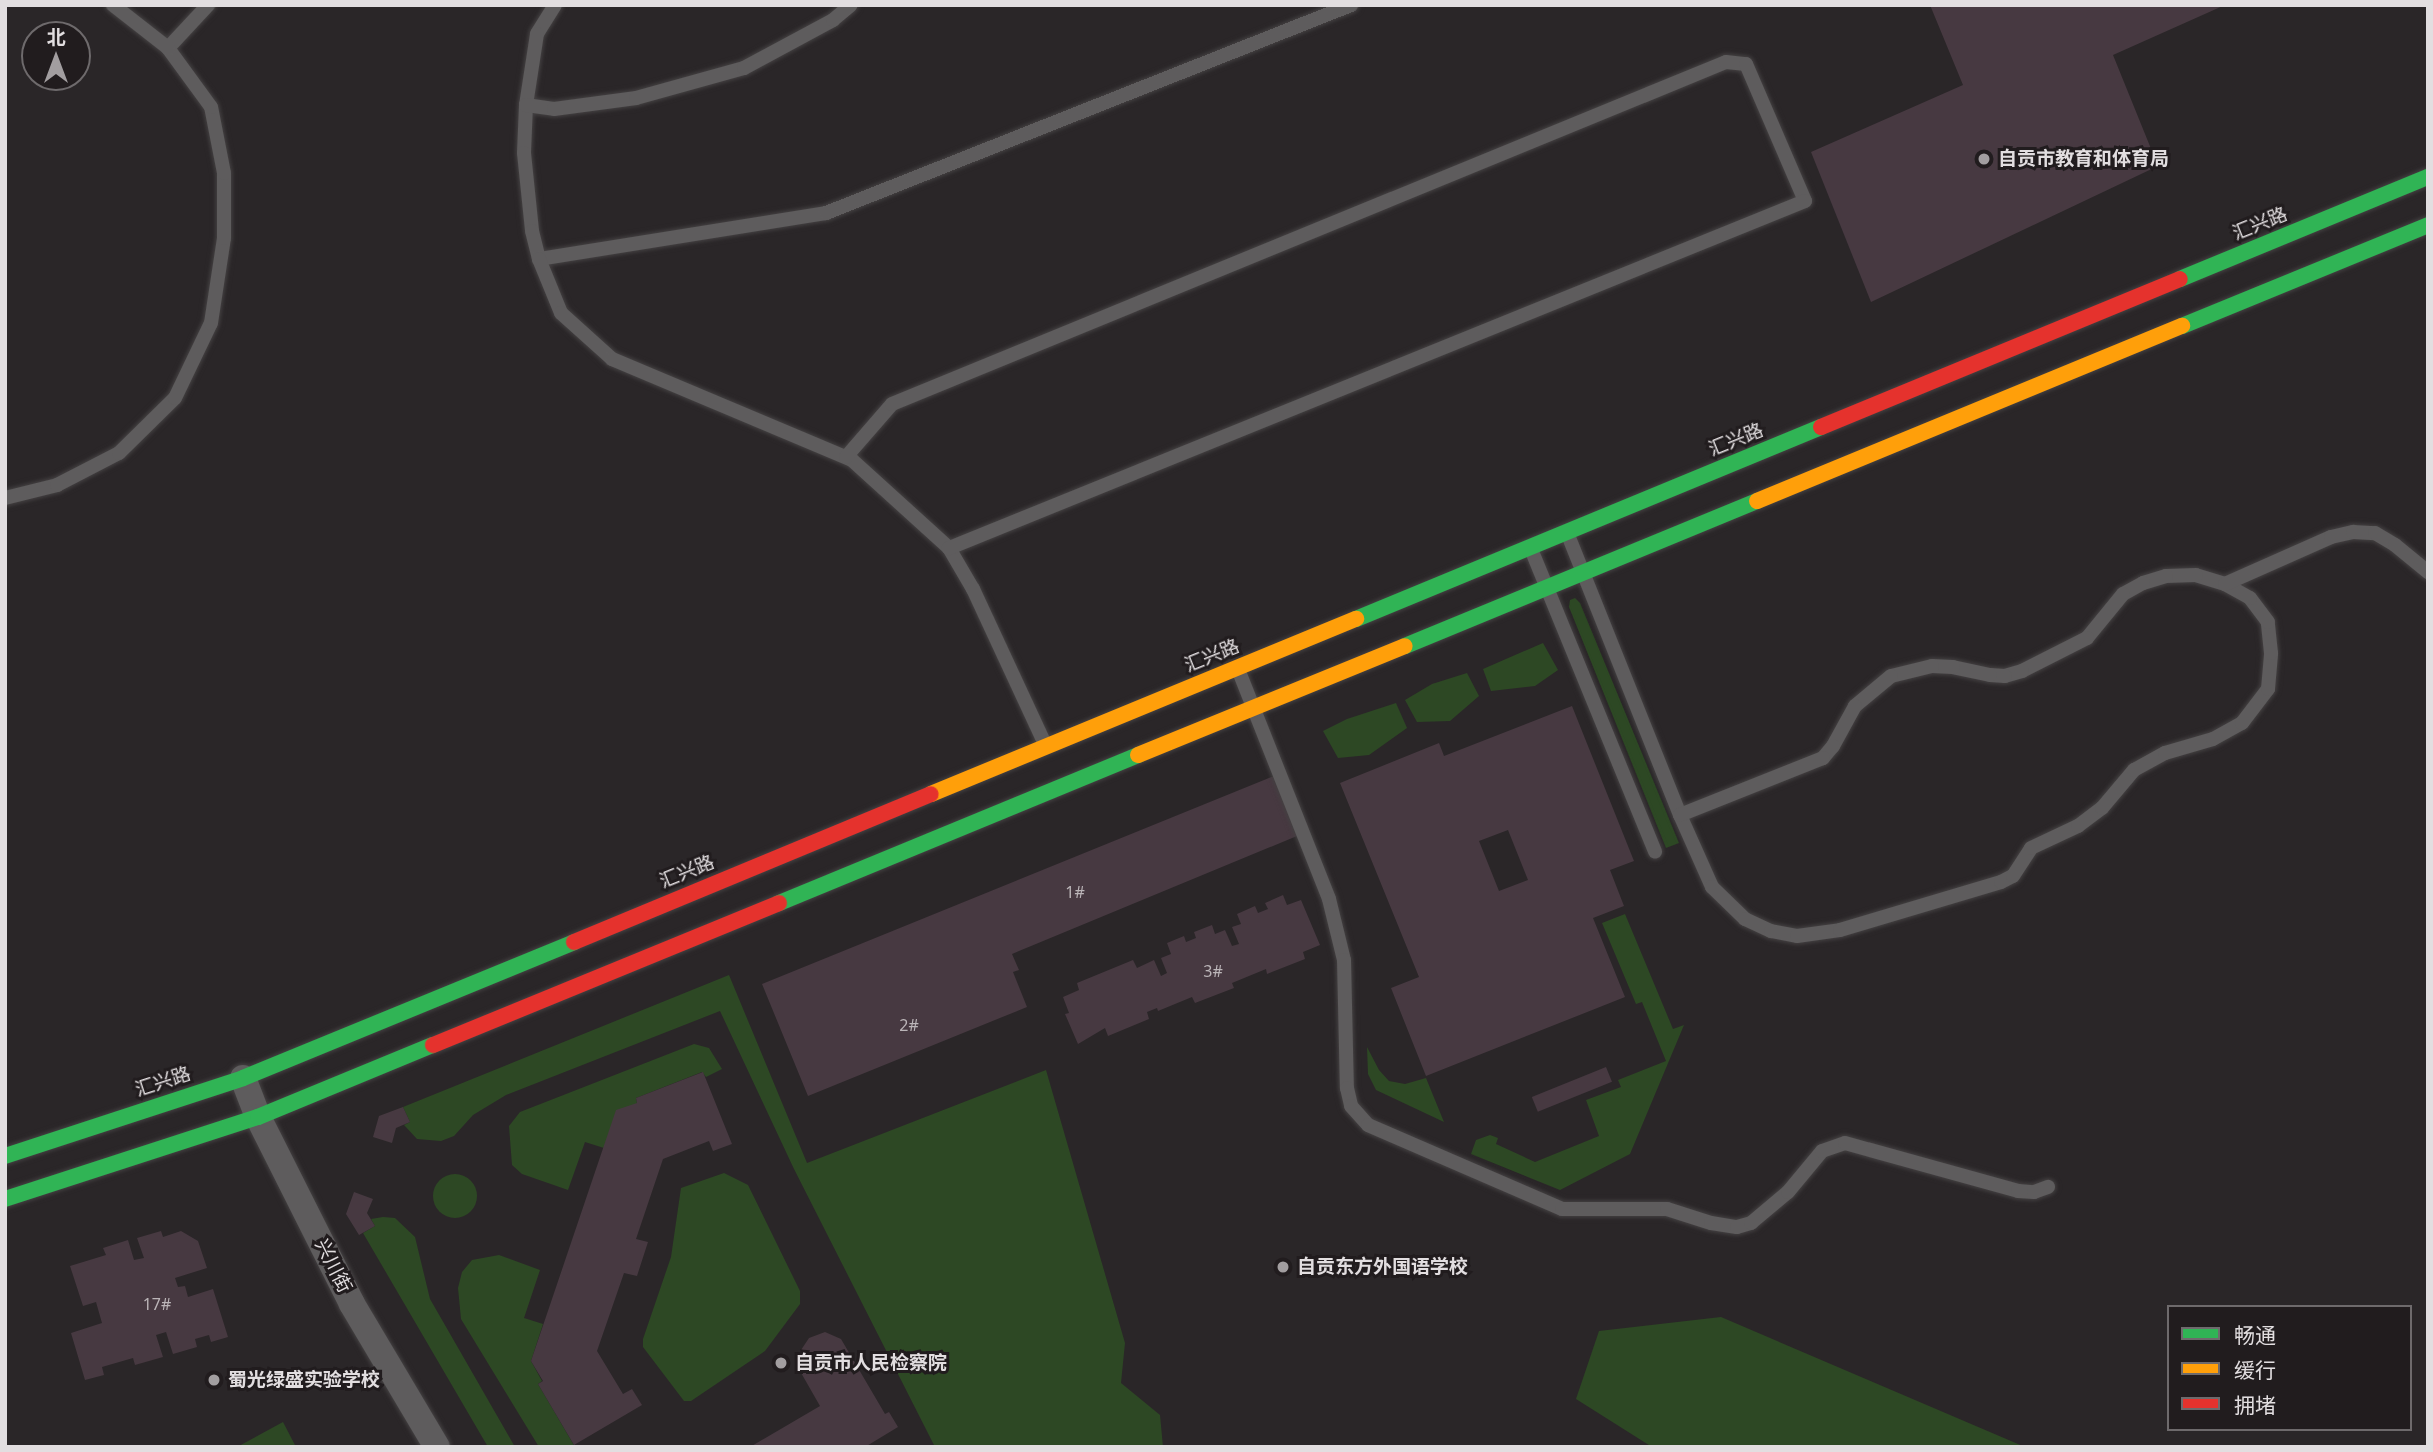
<!DOCTYPE html>
<html>
<head>
<meta charset="utf-8">
<style>
	body { margin:0 }
	#map { position:relative; width:2433px; height:1452px; overflow:hidden; background:#2a2628; font-family:"Noto Sans","Noto Sans SC",sans-serif }
	div>[style] { position:absolute }
	[style*='--x'] { left:calc(var(--x)*1px); top:calc(var(--y)*1px); width:calc(var(--w)*1px); rotate:calc(var(--a)*1deg) }
	.green>* { inset:0; background:#2d4824 }
	.round { border-radius:50% }
	.building>* { inset:0; background:#473941; transform-origin:0 0 }
	.roads { filter:drop-shadow(0 0 2px #444142) drop-shadow(0 0 2px #444142) }
	.lane>* { height:14px; margin:-7px; padding:0 7px; transform-origin:7px; border-radius:7px; background:#5e5c5d }
	.street>* { height:26px; margin:-13px; padding:0 13px; transform-origin:13px; border-radius:13px; background:#5e5c5d }
	.fast>* { height:16px; margin:-8px; padding:0 8px; transform-origin:8px; border-radius:8px; background:#30b455 }
	.slow>* { height:16px; margin:-8px; padding:0 8px; transform-origin:8px; border-radius:8px; background:#ff9f0a }
	.jam>* { height:16px; margin:-8px; padding:0 8px; transform-origin:8px; border-radius:8px; background:#e5322d }
	.dots>* { width:19px; height:19px; translate:-50% -50%; box-sizing:border-box; border:4px solid #211c1e; border-radius:50% }
	span { translate:-50% -50%; white-space:nowrap; text-align:center; line-height:1.15; -webkit-text-stroke:6px #211c1e; paint-order:stroke }
	.number-label { font-size:16px; color:#bbb5b8 }
	.number-label span { -webkit-text-stroke-width:0 }
	.poi-label { font-size:19px; color:#e2dee0; font-weight:700 }
	.left { translate:0 -50%; text-align:left }
	.street-label { font-size:19px; color:#e2dee0 }
	.frame { position:absolute; inset:0; border:7px solid #e2dee0; pointer-events:none }
	.legend { position:absolute; left:2167px; top:1305px; width:245px; height:126px; box-sizing:border-box; background:#211c1e; border:2px solid #6e6a6c; margin:0; padding:9px 12px; list-style:none; font-size:21px; color:#e2dee0 }
	.legend li { display:flex; align-items:center; gap:14px; height:35px }
	.legend b { width:35px; border:2px solid #6e6a6c }
	.north { position:absolute; left:21px; top:21px; width:70px; height:70px; box-sizing:border-box; background:#211c1e; border:2px solid #6e6a6c; border-radius:50%; rotate:0deg; font-size:19px; font-weight:700; line-height:28px; text-align:center; color:#e2dee0 }
	.north::after { content:''; display:block; margin:auto; width:24px; height:32px; background:#a29ea0; clip-path:polygon(50% 0,100% 100%,50% 72%,0 100%) }
</style>
</head>
<body>
<div id="map">
	<div class="green">
		<div style="clip-path:polygon(1575px 598px,1580px 603px,1679px 843px,1666px 848px,1569px 607px,1570px 600px)"></div>
		<div style="clip-path:polygon(1543px 643px,1558px 670px,1535px 686px,1491px 691px,1483px 669px)"></div>
		<div style="clip-path:polygon(1467px 673px,1479px 696px,1450px 721px,1417px 722px,1405px 700px,1432px 684px)"></div>
		<div style="clip-path:polygon(1396px 703px,1407px 728px,1369px 755px,1338px 758px,1323px 731px,1347px 719px)"></div>
		<div style="clip-path:polygon(1625px 914px,1673px 1029px,1684px 1025px,1630px 1154px,1560px 1190px,1471px 1154px,1476px 1140px,1490px 1135px,1498px 1138px,1496px 1144px,1535px 1162px,1599px 1136px,1586px 1100px,1621px 1087px,1618px 1080px,1666px 1061px,1642px 1002px,1636px 1004px,1602px 923px)"></div>
		<div style="clip-path:polygon(729px 975px,807px 1163px,1046px 1070px,1125px 1343px,1121px 1383px,1160px 1415px,1163px 1447px,935px 1447px,794px 1169px,720px 1011px,506px 1095px,473px 1115px,454px 1136px,441px 1141px,417px 1139px,404px 1125px,410px 1122px,403px 1107px)"></div>
		<div style="clip-path:polygon(694px 1044px,709px 1048px,722px 1069px,706px 1077px,702px 1072px,636px 1098px,637px 1103px,604px 1148px,585px 1142px,568px 1190px,522px 1174px,512px 1165px,509px 1126px,520px 1112px)"></div>
		<div style="clip-path:polygon(1367px 1047px,1379px 1070px,1389px 1081px,1405px 1084px,1426px 1078px,1444px 1122px,1376px 1090px,1368px 1074px)"></div>
		<div style="clip-path:polygon(724px 1173px,748px 1185px,800px 1291px,800px 1304px,765px 1351px,691px 1401px,684px 1401px,643px 1347px,643px 1339px,671px 1257px,681px 1188px)"></div>
		<div class="round" style="left:433px;top:1174px;width:44px;height:44px"></div>
		<div style="clip-path:polygon(383px 1217px,395px 1218px,415px 1237px,430px 1299px,515px 1447px,488px 1447px,363px 1233px,375px 1226px,371px 1219px)"></div>
		<div style="clip-path:polygon(499px 1255px,540px 1270px,524px 1318px,543px 1324px,531px 1361px,542px 1381px,538px 1384px,575px 1447px,539px 1447px,461px 1319px,458px 1288px,462px 1272px,472px 1260px)"></div>
		<div style="clip-path:polygon(1721px 1317px,2025px 1447px,1652px 1447px,1576px 1399px,1599px 1331px)"></div>
		<div style="clip-path:polygon(283px 1422px,296px 1447px,237px 1447px)"></div>
	</div>
	<div class="building">
		<div style="clip-path:polygon(1930px 5px,2225px 5px,2113px 55px,2158px 166px,1871px 302px,1811px 152px,1963px 85px)"></div>
		<div style="clip-path:polygon(evenodd,1572px 706px,1634px 861px,1610px 870px,1624px 906px,1593px 918px,1625px 997px,1426px 1076px,1391px 988px,1419px 977px,1340px 783px,1439px 743px,1444px 756px,1572px 706px,1508px 830px,1528px 880px,1499px 891px,1479px 841px,1508px 830px)"></div>
		<div style="clip-path:polygon(1274px 776px,1297px 836px,1012px 954px,1019px 970px,1013px 972px,1027px 1007px,808px 1096px,762px 984px)"></div>
		<div style="clip-path:polygon(1283px 895px,1287px 905px,1301px 900px,1320px 945px,1303px 952px,1305px 959px,1267px 974px,1266px 969px,1232px 983px,1234px 988px,1195px 1003px,1192px 997px,1158px 1011px,1157px 1008px,1147px 1012px,1149px 1019px,1108px 1036px,1105px 1028px,1078px 1044px,1065px 1014px,1069px 1013px,1063px 997px,1079px 990px,1077px 983px,1133px 960px,1137px 968px,1154px 960px,1161px 976px,1167px 973px,1161px 958px,1171px 954px,1167px 943px,1184px 936px,1186px 942px,1196px 938px,1194px 932px,1212px 925px,1215px 934px,1225px 930px,1232px 946px,1239px 944px,1232px 927px,1241px 924px,1237px 914px,1255px 906px,1258px 913px,1268px 909px,1265px 903px)"></div>
		<div style="left:1606px;top:1067px;width:16px;height:80px;rotate:68deg"></div>
		<div style="clip-path:polygon(703px 1072px,732px 1144px,713px 1151px,709px 1141px,663px 1159px,636px 1239px,648px 1242px,637px 1276px,624px 1273px,597px 1351px,623px 1394px,632px 1389px,642px 1405px,574px 1445px,538px 1384px,543px 1381px,531px 1361px,616px 1110px,637px 1103px,636px 1098px)"></div>
		<div style="clip-path:polygon(403px 1107px,410px 1122px,396px 1128px,392px 1143px,373px 1137px,379px 1116px)"></div>
		<div style="clip-path:polygon(354px 1192px,373px 1199px,367px 1213px,375px 1226px,359px 1235px,346px 1214px)"></div>
		<div style="clip-path:polygon(161px 1231px,163px 1237px,181px 1231px,198px 1241px,207px 1268px,175px 1278px,178px 1287px,185px 1286px,188px 1297px,213px 1289px,228px 1337px,211px 1342px,209px 1335px,195px 1339px,197px 1347px,173px 1354px,166px 1332px,156px 1335px,163px 1357px,135px 1365px,133px 1358px,102px 1367px,104px 1375px,85px 1380px,71px 1333px,102px 1323px,96px 1302px,83px 1306px,70px 1266px,106px 1255px,103px 1248px,128px 1240px,134px 1260px,144px 1258px,137px 1238px)"></div>
		<div style="clip-path:polygon(825px 1332px,841px 1339px,885px 1414px,889px 1412px,898px 1427px,865px 1447px,750px 1447px,820px 1406px,800px 1371px,799px 1353px,809px 1338px)"></div>
	</div>
	<div class="roads">
		<div class="lane">
			<div style="--x:555;--y:5;--w:34;--a:122"></div>
			<div style="--x:537;--y:34;--w:72;--a:98.8"></div>
			<div style="--x:526;--y:105;--w:48;--a:92.4"></div>
			<div style="--x:524;--y:153;--w:78;--a:84.1"></div>
			<div style="--x:532;--y:231;--w:29;--a:76"></div>
			<div style="--x:539;--y:259;--w:291;--a:-9.1"></div>
			<div style="--x:826;--y:213;--w:565;--a:-21.61"></div>
			<div style="--x:168;--y:48;--w:59;--a:-47.1"></div>
			<div style="--x:526;--y:105;--w:28;--a:8"></div>
			<div style="--x:554;--y:109;--w:83;--a:-7.6"></div>
			<div style="--x:636;--y:98;--w:112;--a:-15.5"></div>
			<div style="--x:744;--y:68;--w:101;--a:-28.3"></div>
			<div style="--x:833;--y:20;--w:23;--a:-40"></div>
			<div style="--x:539;--y:259;--w:58;--a:67.8"></div>
			<div style="--x:561;--y:313;--w:69;--a:42"></div>
			<div style="--x:612;--y:359;--w:260;--a:22.8"></div>
			<div style="--x:852;--y:460;--w:131;--a:42.2"></div>
			<div style="--x:949;--y:548;--w:48;--a:59.7"></div>
			<div style="--x:973;--y:589;--w:171;--a:65.1"></div>
			<div style="--x:846;--y:457;--w:70;--a:-49"></div>
			<div style="--x:892;--y:404;--w:901;--a:-22.3"></div>
			<div style="--x:1726;--y:62;--w:20;--a:6"></div>
			<div style="--x:1746;--y:64;--w:149;--a:66.7"></div>
			<div style="--x:1805;--y:201;--w:924;--a:157.93"></div>
			<div style="--x:5;--y:498;--w:54;--a:-14"></div>
			<div style="--x:57;--y:485;--w:70;--a:-27.3"></div>
			<div style="--x:119;--y:453;--w:78;--a:-44.5"></div>
			<div style="--x:175;--y:398;--w:83;--a:-64.4"></div>
			<div style="--x:211;--y:323;--w:86;--a:-81.3"></div>
			<div style="--x:224;--y:238;--w:65;--a:-90"></div>
			<div style="--x:224;--y:173;--w:67;--a:-101.1"></div>
			<div style="--x:211;--y:107;--w:73;--a:-126.1"></div>
			<div style="--x:168;--y:48;--w:70;--a:-142"></div>
			<div style="--x:1568;--y:535;--w:302;--a:68.2"></div>
			<div style="--x:1680;--y:815;--w:79;--a:66"></div>
			<div style="--x:1712;--y:887;--w:46;--a:44.1"></div>
			<div style="--x:1745;--y:919;--w:29;--a:25"></div>
			<div style="--x:1771;--y:931;--w:26;--a:11"></div>
			<div style="--x:1797;--y:936;--w:43;--a:-7.9"></div>
			<div style="--x:1840;--y:930;--w:168;--a:-16.6"></div>
			<div style="--x:2001;--y:882;--w:13;--a:-27"></div>
			<div style="--x:2013;--y:876;--w:33;--a:-57"></div>
			<div style="--x:2031;--y:848;--w:52;--a:-25.1"></div>
			<div style="--x:2078;--y:826;--w:30;--a:-37"></div>
			<div style="--x:2102;--y:808;--w:50;--a:-49.9"></div>
			<div style="--x:2134;--y:770;--w:35;--a:-29"></div>
			<div style="--x:2165;--y:753;--w:50;--a:-16.3"></div>
			<div style="--x:2213;--y:739;--w:33;--a:-29"></div>
			<div style="--x:2242;--y:723;--w:43;--a:-52.6"></div>
			<div style="--x:2268;--y:689;--w:36;--a:-85"></div>
			<div style="--x:2271;--y:653;--w:31;--a:-96"></div>
			<div style="--x:2268;--y:622;--w:30;--a:-127"></div>
			<div style="--x:2250;--y:598;--w:29;--a:-151"></div>
			<div style="--x:2225;--y:584;--w:30;--a:-163"></div>
			<div style="--x:2196;--y:575;--w:30;--a:178"></div>
			<div style="--x:2166;--y:576;--w:24;--a:163"></div>
			<div style="--x:2143;--y:583;--w:23;--a:151"></div>
			<div style="--x:2123;--y:594;--w:57;--a:129.3"></div>
			<div style="--x:2087;--y:638;--w:73;--a:153.1"></div>
			<div style="--x:2022;--y:671;--w:18;--a:164"></div>
			<div style="--x:2005;--y:676;--w:15;--a:-176"></div>
			<div style="--x:1990;--y:675;--w:38;--a:-168"></div>
			<div style="--x:1953;--y:667;--w:21;--a:-177"></div>
			<div style="--x:1932;--y:666;--w:42;--a:166.3"></div>
			<div style="--x:1891;--y:676;--w:47;--a:140.2"></div>
			<div style="--x:1855;--y:706;--w:46;--a:118.8"></div>
			<div style="--x:1833;--y:746;--w:16;--a:130"></div>
			<div style="--x:1823;--y:758;--w:154;--a:158.3"></div>
			<div style="--x:1531;--y:549;--w:327;--a:67.7"></div>
			<div style="--x:2225;--y:584;--w:116;--a:-23.9"></div>
			<div style="--x:2331;--y:537;--w:23;--a:-13"></div>
			<div style="--x:2353;--y:532;--w:22;--a:3"></div>
			<div style="--x:2375;--y:533;--w:23;--a:31"></div>
			<div style="--x:2395;--y:545;--w:43;--a:39.3"></div>
			<div style="--x:1238;--y:669;--w:247;--a:68.4"></div>
			<div style="--x:1329;--y:899;--w:63;--a:76.2"></div>
			<div style="--x:1344;--y:960;--w:128;--a:88.7"></div>
			<div style="--x:1347;--y:1088;--w:18;--a:77"></div>
			<div style="--x:1351;--y:1106;--w:25;--a:48"></div>
			<div style="--x:1368;--y:1125;--w:211;--a:23.4"></div>
			<div style="--x:1562;--y:1209;--w:105;--a:0"></div>
			<div style="--x:1667;--y:1209;--w:46;--a:17.7"></div>
			<div style="--x:1711;--y:1223;--w:26;--a:9"></div>
			<div style="--x:1737;--y:1227;--w:15;--a:-16"></div>
			<div style="--x:1751;--y:1223;--w:48;--a:-40"></div>
			<div style="--x:1788;--y:1192;--w:53;--a:-50.3"></div>
			<div style="--x:1822;--y:1151;--w:24;--a:-19"></div>
			<div style="--x:1845;--y:1143;--w:180;--a:15.5"></div>
			<div style="--x:2018;--y:1191;--w:16;--a:4"></div>
			<div style="--x:2034;--y:1192;--w:15;--a:-20"></div>
		</div>
		<div class="street">
			<div style="--x:243;--y:1078;--w:42;--a:69"></div>
			<div style="--x:258;--y:1117;--w:209;--a:63.3"></div>
			<div style="--x:352;--y:1304;--w:166;--a:59.3"></div>
		</div>
		<div class="fast">
			<div style="--x:2180;--y:279;--w:268;--a:-22.4"></div>
			<div style="--x:2182;--y:326;--w:266;--a:-22.3"></div>
			<div style="--x:1356;--y:619;--w:503;--a:-22.44"></div>
			<div style="--x:1405;--y:646;--w:381;--a:-22.4"></div>
			<div style="--x:779;--y:903;--w:388;--a:-22.4"></div>
			<div style="--x:5;--y:1156;--w:250;--a:-18.1"></div>
			<div style="--x:243;--y:1078;--w:358;--a:-22.3"></div>
			<div style="--x:5;--y:1199;--w:266;--a:-18"></div>
			<div style="--x:258;--y:1117;--w:189;--a:-22.4"></div>
		</div>
		<div class="slow">
			<div style="--x:1757;--y:501;--w:460;--a:-22.4"></div>
			<div style="--x:1138;--y:755;--w:288;--a:-22.2"></div>
			<div style="--x:931;--y:794;--w:460;--a:-22.4"></div>
		</div>
		<div class="jam">
			<div style="--x:1821;--y:427;--w:388;--a:-22.4"></div>
			<div style="--x:574;--y:942;--w:386;--a:-22.5"></div>
			<div style="--x:433;--y:1045;--w:374;--a:-22.3"></div>
		</div>
	</div>
	<div class="dots">
		<div style="left:1984px;top:159px;background:#a29ea0"></div>
		<div style="left:1283px;top:1267px;background:#a29ea0"></div>
		<div style="left:781px;top:1363px;background:#a29ea0"></div>
		<div style="left:214px;top:1380px;background:#a29ea0"></div>
	</div>
	<div class="number-label">
		<span style="left:1075px;top:892px">1#</span>
		<span style="left:1213px;top:971px">3#</span>
		<span style="left:909px;top:1025px">2#</span>
		<span style="left:157px;top:1304px">17#</span>
	</div>
	<div class="poi-label">
		<span class="left" style="left:1998px;top:159px">自贡市教育和体育局</span>
		<span class="left" style="left:1297px;top:1267px">自贡东方外国语学校</span>
		<span class="left" style="left:795px;top:1363px">自贡市人民检察院</span>
		<span class="left" style="left:228px;top:1380px">蜀光绿盛实验学校</span>
	</div>
	<div class="street-label">
		<span style="left:2260px;top:224px;rotate:-22deg">汇兴路</span>
		<span style="left:1736px;top:440px;rotate:-22deg">汇兴路</span>
		<span style="left:1212px;top:656px;rotate:-22deg">汇兴路</span>
		<span style="left:687px;top:872px;rotate:-22deg">汇兴路</span>
		<span style="left:163px;top:1082px;rotate:-18deg">汇兴路</span>
		<span style="left:333px;top:1266px;rotate:63deg">兴川街</span>
	</div>
	<div class="frame"></div>
	<ul class="legend">
	<li><b style="height:9px;background:#30b455"></b>畅通</li>
	<li><b style="height:9px;background:#ff9f0a"></b>缓行</li>
	<li><b style="height:9px;background:#e5322d"></b>拥堵</li>
	</ul>
	<div class="north">北</div>
</div>
</body>
</html>
